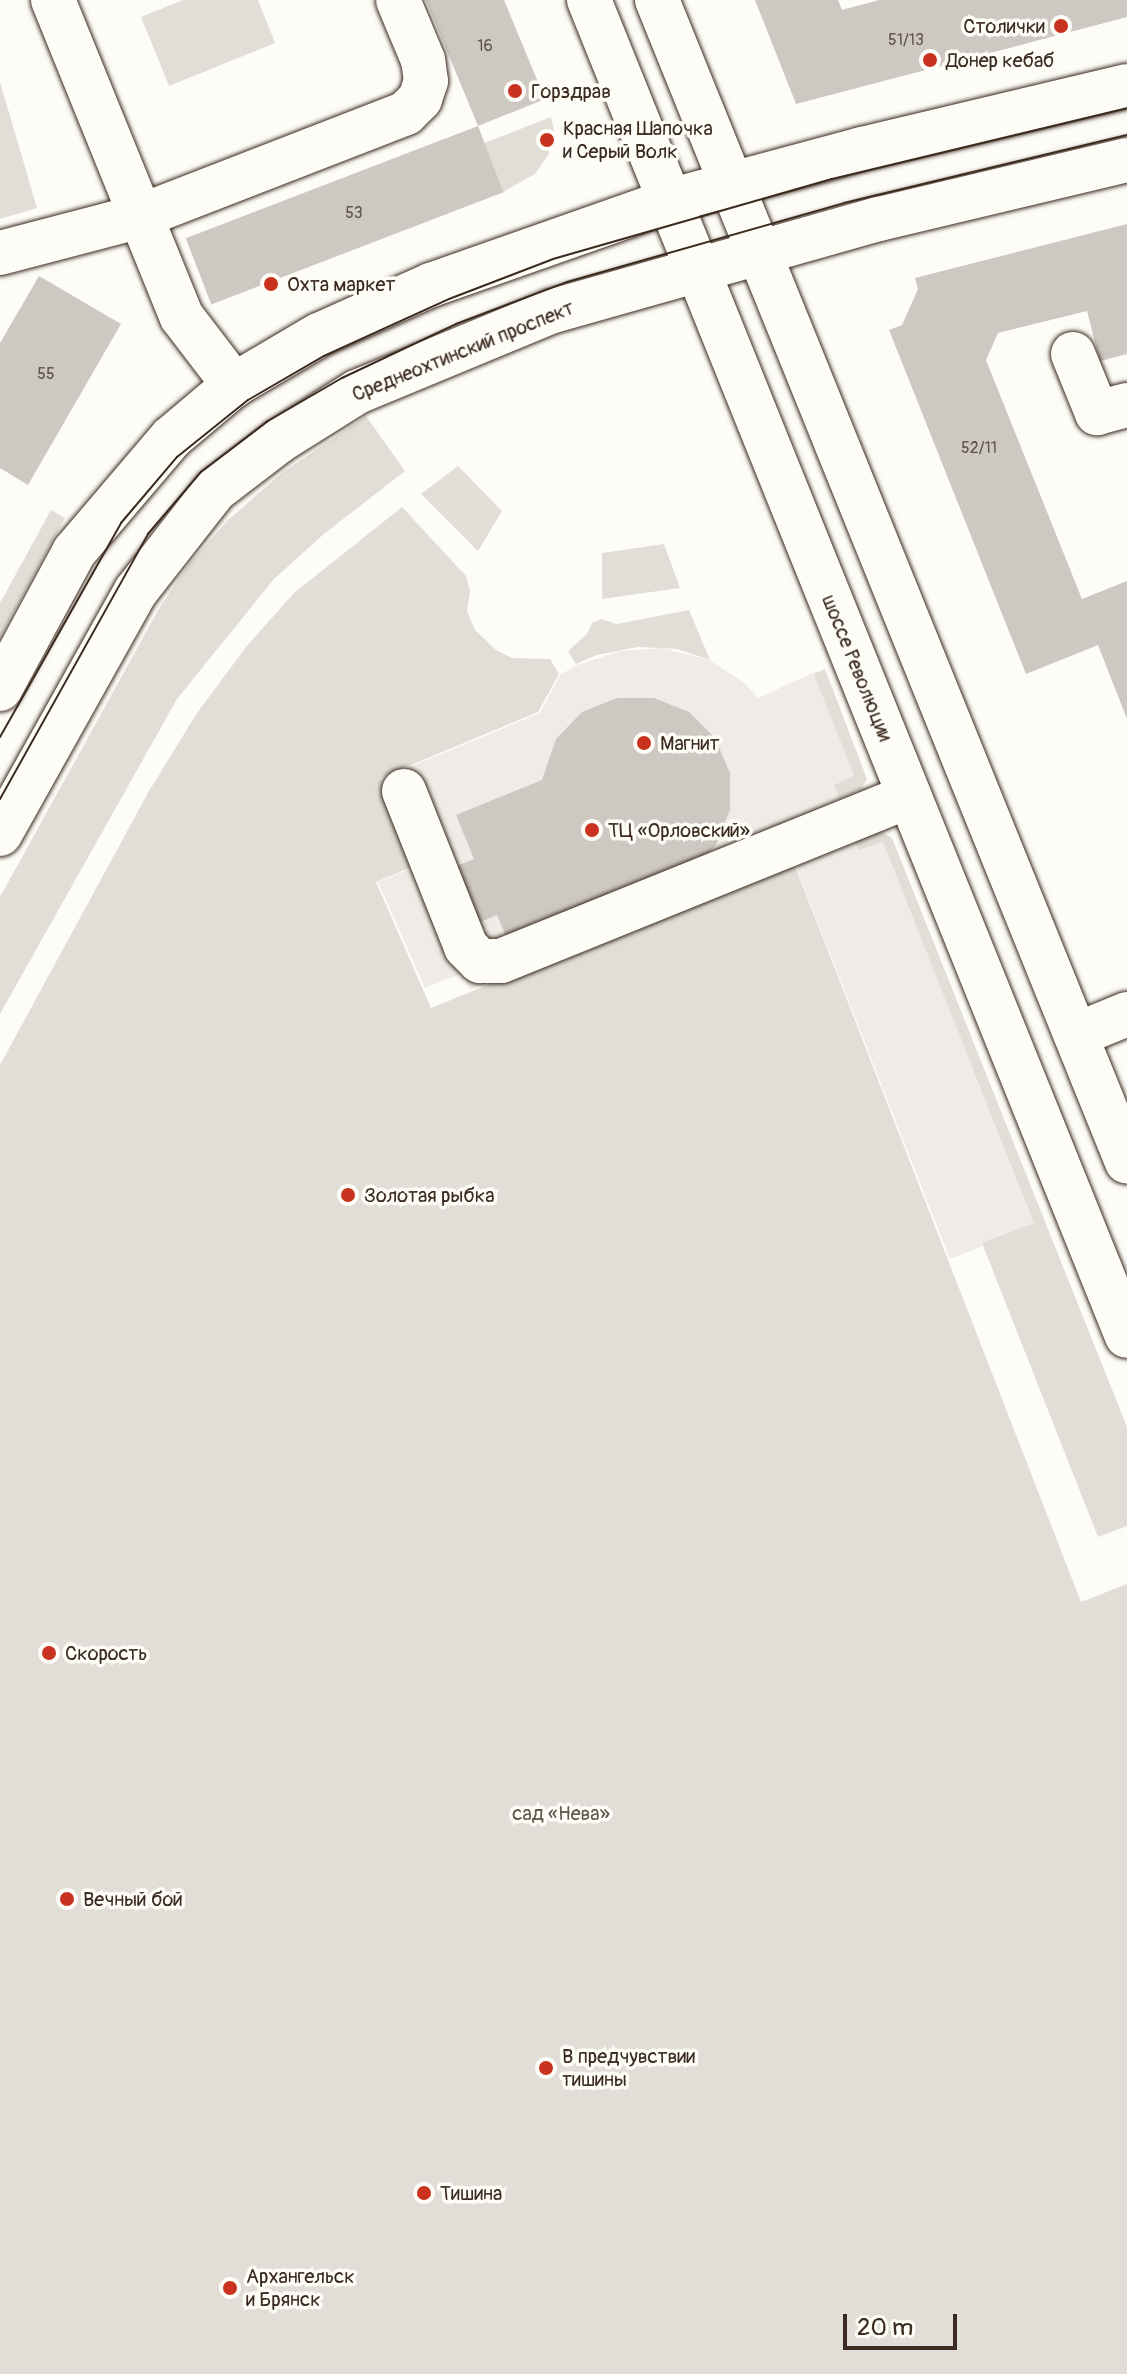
<!DOCTYPE html>
<html>
<head>
<meta charset="utf-8">
<style>
	body { margin:0 }
	#map { position:relative; width:1127px; height:2374px; overflow:hidden; background:#fdfcf7; font-family:Pangolin,sans-serif }
	div>[style] { position:absolute }
	[style*='--x'] { left:calc(var(--x)*1px); top:calc(var(--y)*1px); width:calc(var(--w)*1px); rotate:calc(var(--a)*1deg) }
	.built>* { inset:0; background:#efece7 }
	.green>* { inset:0; background:#e1ded7 }
	.building>* { inset:0; background:#cdc8c2; transform-origin:0 0 }
	.roads { filter:drop-shadow(0 0 2px #3b2a1e) drop-shadow(0 0 2px #3b2a1e) }
	.minor>* { height:44px; margin:-22px; padding:0 22px; transform-origin:22px; border-radius:22px; background:#fdfcf7 }
	.major>* { height:44px; margin:-22px; padding:0 22px; transform-origin:22px; border-radius:22px; background:#fdfcf7 }
	.tram>* { height:2px; margin:-1px; padding:0 1px; transform-origin:1px; border-radius:1px; background:#3b2a1e }
	.dots>* { width:22px; height:22px; translate:-50% -50%; box-sizing:border-box; border:4px solid #fdfcf7; border-radius:50% }
	span { translate:-50% -50%; white-space:nowrap; text-align:center; line-height:1.15; -webkit-text-stroke:7px #fdfcf7; paint-order:stroke }
	.number-label { font-size:16px; color:#605247 }
	.number-label span { -webkit-text-stroke-width:0 }
	.poi-label { font-size:20px; color:#3b2a1e }
	.right { translate:-100% -50%; text-align:right }
	.left { translate:0 -50%; text-align:left }
	.street-label { font-size:20px; color:#3b2a1e }
	.park-label { font-size:20px; color:#64574c }
	.scale { position:absolute; left:843px; top:2314px; width:114px; height:36px; box-sizing:border-box; border:4px solid #3b2a1e; border-top:0; padding-left:10px; font-size:24px; line-height:28px; white-space:nowrap; color:#3b2a1e; -webkit-text-stroke:6px #fdfcf7; paint-order:stroke }
</style>
</head>
<body>
<div id="map">
	<div class="built">
		<div style="clip-path:polygon(662px 648px,709px 660px,743px 682px,758px 698px,817px 671px,1040px 1224px,950px 1259px,792px 857px,470px 990px,463px 973px,425px 988px,378px 882px,417px 866px,381px 779px,540px 713px,560px 675px,577px 665px,620px 651px)"></div>
	</div>
	<div class="green">
		<div style="clip-path:polygon(183px 0,258px 0,275px 43px,169px 86px,141px 17px)"></div>
		<div style="clip-path:polygon(0 82px,37px 208px,0 219px)"></div>
		<div style="clip-path:polygon(551px 117px,555px 135px,548px 155px,535px 174px,503px 192px,484px 143px)"></div>
		<div style="clip-path:polygon(366px 416px,405px 471px,325px 533px,274px 579px,177px 699px,0 1014px,0 897px,160px 607px,189px 564px,228px 520px,282px 473px)"></div>
		<div style="clip-path:polygon(458px 466px,502px 511px,478px 551px,421px 494px)"></div>
		<div style="clip-path:polygon(402px 507px,466px 576px,470px 591px,467px 611px,475px 630px,496px 650px,512px 658px,550px 659px,559px 674px,538px 712px,380px 778px,414px 866px,376px 882px,431px 1008px,793px 861px,1081px 1602px,1127px 1584px,1127px 2374px,0 2374px,0 1065px,149px 791px,197px 713px,246px 647px,294px 593px)"></div>
		<div style="clip-path:polygon(51px 510px,65px 518px,0 637px,0 603px)"></div>
		<div style="clip-path:polygon(664px 544px,680px 588px,602px 599px,602px 553px)"></div>
		<div style="clip-path:polygon(689px 610px,710px 660px,677px 649px,638px 647px,597px 655px,576px 664px,568px 651px,587px 634px,592px 623px,601px 619px,617px 624px)"></div>
		<div style="clip-path:polygon(825px 669px,867px 779px,861px 789px,839px 798px,834px 785px,854px 776px,814px 674px)"></div>
		<div style="clip-path:polygon(880px 831px,892px 838px,1127px 1427px,1127px 1526px,1098px 1537px,982px 1243px,1034px 1223px,883px 842px,859px 850px,854px 841px)"></div>
	</div>
	<div class="building">
		<div style="clip-path:polygon(426px 0,504px 0,545px 99px,478px 126px)"></div>
		<div style="clip-path:polygon(755px 0,838px 0,842px 10px,879px 0,1127px 0,1127px 17px,796px 104px)"></div>
		<div style="left:478px;top:126px;width:71px;height:313px;rotate:69deg"></div>
		<div style="clip-path:polygon(1127px 224px,1127px 354px,1100px 361px,1087px 311px,998px 333px,986px 360px,1082px 599px,1127px 581px,1127px 719px,1098px 645px,1026px 674px,889px 330px,902px 325px,918px 289px,915px 278px)"></div>
		<div style="clip-path:polygon(39px 276px,121px 324px,28px 485px,0 468px,0 343px)"></div>
		<div style="clip-path:polygon(617px 698px,654px 698px,689px 712px,715px 738px,730px 773px,730px 810px,716px 845px,690px 872px,507px 939px,497px 915px,475px 924px,452px 868px,474px 859px,456px 815px,542px 780px,556px 739px,582px 712px)"></div>
	</div>
	<div class="roads">
		<div class="minor">
			<div style="--x:53;--y:0;--w:342;--a:67.9"></div>
			<div style="--x:182;--y:317;--w:86;--a:52.6"></div>
			<div style="--x:0;--y:253;--w:146;--a:-14.7"></div>
			<div style="--x:141;--y:216;--w:284;--a:-21.2"></div>
			<div style="--x:406;--y:113;--w:20;--a:-45"></div>
			<div style="--x:420;--y:99;--w:19;--a:-72"></div>
			<div style="--x:426;--y:81;--w:21;--a:-98"></div>
			<div style="--x:423;--y:60;--w:65;--a:-112.6"></div>
			<div style="--x:1073;--y:354;--w:64;--a:67.9"></div>
			<div style="--x:1097;--y:413;--w:31;--a:-15"></div>
			<div style="--x:404;--y:791;--w:168;--a:68.3"></div>
			<div style="--x:466;--y:947;--w:20;--a:45"></div>
			<div style="--x:480;--y:961;--w:21;--a:0"></div>
			<div style="--x:501;--y:961;--w:440;--a:-22"></div>
			<div style="--x:1076;--y:1035;--w:55;--a:-22.4"></div>
		</div>
		<div class="major">
			<div style="--x:589;--y:0;--w:1440;--a:68.07"></div>
			<div style="--x:657;--y:0;--w:1253;--a:67.98"></div>
			<div style="--x:0;--y:689;--w:156;--a:-61.6"></div>
			<div style="--x:74;--y:552;--w:150;--a:-49.6"></div>
			<div style="--x:171;--y:438;--w:82;--a:-40.1"></div>
			<div style="--x:234;--y:385;--w:99;--a:-30.5"></div>
			<div style="--x:319;--y:335;--w:123;--a:-24.1"></div>
			<div style="--x:431;--y:285;--w:252;--a:-19.4"></div>
			<div style="--x:669;--y:201;--w:200;--a:-15.1"></div>
			<div style="--x:862;--y:149;--w:272;--a:-13.4"></div>
			<div style="--x:0;--y:834;--w:278;--a:-60.8"></div>
			<div style="--x:136;--y:591;--w:128;--a:-52"></div>
			<div style="--x:215;--y:490;--w:81;--a:-37.4"></div>
			<div style="--x:279;--y:441;--w:92;--a:-32.1"></div>
			<div style="--x:357;--y:392;--w:212;--a:-22.5"></div>
			<div style="--x:553;--y:311;--w:339;--a:-15.8"></div>
			<div style="--x:879;--y:219;--w:255;--a:-13.4"></div>
		</div>
	</div>
	<div class="tram">
		<div style="--x:0;--y:737;--w:246;--a:-60.5"></div>
		<div style="--x:121;--y:523;--w:87;--a:-49.7"></div>
		<div style="--x:177;--y:457;--w:91;--a:-38.8"></div>
		<div style="--x:248;--y:400;--w:88;--a:-30.1"></div>
		<div style="--x:324;--y:356;--w:137;--a:-24.5"></div>
		<div style="--x:449;--y:299;--w:111;--a:-21"></div>
		<div style="--x:553;--y:259;--w:290;--a:-16"></div>
		<div style="--x:832;--y:179;--w:303;--a:-13.5"></div>
		<div style="--x:0;--y:799;--w:304;--a:-60.8"></div>
		<div style="--x:148;--y:534;--w:82;--a:-49.5"></div>
		<div style="--x:201;--y:472;--w:84;--a:-37.3"></div>
		<div style="--x:268;--y:421;--w:86;--a:-30.2"></div>
		<div style="--x:342;--y:378;--w:126;--a:-25.3"></div>
		<div style="--x:456;--y:324;--w:119;--a:-20.7"></div>
		<div style="--x:567;--y:282;--w:288;--a:-15.9"></div>
		<div style="--x:844;--y:203;--w:291;--a:-13.5"></div>
	</div>
	<div class="dots">
		<div style="left:1061px;top:26px;background:#c8321e"></div>
		<div style="left:930px;top:60px;background:#c8321e"></div>
		<div style="left:515px;top:91px;background:#c8321e"></div>
		<div style="left:547px;top:140px;background:#c8321e"></div>
		<div style="left:271px;top:284px;background:#c8321e"></div>
		<div style="left:644px;top:743px;background:#c8321e"></div>
		<div style="left:592px;top:830px;background:#c8321e"></div>
		<div style="left:348px;top:1195px;background:#c8321e"></div>
		<div style="left:49px;top:1653px;background:#c8321e"></div>
		<div style="left:67px;top:1899px;background:#c8321e"></div>
		<div style="left:546px;top:2068px;background:#c8321e"></div>
		<div style="left:424px;top:2193px;background:#c8321e"></div>
		<div style="left:230px;top:2288px;background:#c8321e"></div>
	</div>
	<div class="number-label">
		<span style="left:906px;top:40px">51/13</span>
		<span style="left:485px;top:46px">16</span>
		<span style="left:354px;top:213px">53</span>
		<span style="left:46px;top:374px">55</span>
		<span style="left:979px;top:448px">52/11</span>
	</div>
	<div class="poi-label">
		<span class="right" style="left:1045px;top:26px">Столички</span>
		<span class="left" style="left:946px;top:60px">Донер кебаб</span>
		<span class="left" style="left:531px;top:91px">Горздрав</span>
		<span class="left" style="left:563px;top:140px">Красная Шапочка<br>и Серый Волк</span>
		<span class="left" style="left:287px;top:284px">Охта маркет</span>
		<span class="left" style="left:660px;top:743px">Магнит</span>
		<span class="left" style="left:608px;top:830px">ТЦ «Орловский»</span>
		<span class="left" style="left:364px;top:1195px">Золотая рыбка</span>
		<span class="left" style="left:65px;top:1653px">Скорость</span>
		<span class="left" style="left:83px;top:1899px">Вечный бой</span>
		<span class="left" style="left:562px;top:2068px">В предчувствии<br>тишины</span>
		<span class="left" style="left:440px;top:2193px">Тишина</span>
		<span class="left" style="left:246px;top:2288px">Архангельск<br>и Брянск</span>
	</div>
	<div class="street-label">
		<span style="left:463px;top:351px;rotate:-22deg">Среднеохтинский проспект</span>
		<span style="left:857px;top:668px;rotate:68deg">шоссе Революции</span>
	</div>
	<div class="park-label">
		<span style="left:561px;top:1813px">сад «Нева»</span>
	</div>
	<div class="scale">20 m</div>
</div>
</body>
</html>
